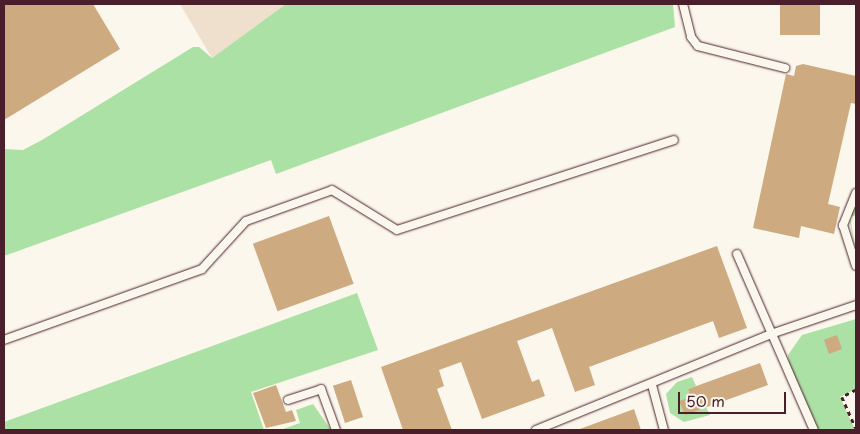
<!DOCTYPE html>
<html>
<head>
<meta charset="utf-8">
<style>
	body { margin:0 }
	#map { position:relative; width:860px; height:434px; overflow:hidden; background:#fbf7ec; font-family:"Playpen Sans",sans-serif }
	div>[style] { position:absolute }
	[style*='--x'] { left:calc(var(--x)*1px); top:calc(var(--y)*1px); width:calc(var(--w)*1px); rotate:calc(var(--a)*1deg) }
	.built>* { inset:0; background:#eee0cc }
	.green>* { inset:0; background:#abe1a4 }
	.building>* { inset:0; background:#ceaa80; transform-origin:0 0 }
	.path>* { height:2.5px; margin-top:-1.25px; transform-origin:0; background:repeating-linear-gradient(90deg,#4a1f2b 0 4px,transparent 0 8px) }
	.roads { filter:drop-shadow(0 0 1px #4a1f2b) drop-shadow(0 0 1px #4a1f2b) }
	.lane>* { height:8px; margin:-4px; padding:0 4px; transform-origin:4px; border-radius:4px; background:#fbf7ec }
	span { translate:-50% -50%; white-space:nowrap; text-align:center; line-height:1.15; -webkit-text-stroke:4px #fbf7ec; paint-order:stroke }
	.frame { position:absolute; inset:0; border:5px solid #4a1f2b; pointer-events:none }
	.scale { position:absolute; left:678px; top:392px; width:108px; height:22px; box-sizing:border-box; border:2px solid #4a1f2b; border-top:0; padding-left:6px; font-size:15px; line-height:18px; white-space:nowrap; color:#4a1f2b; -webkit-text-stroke:4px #fbf7ec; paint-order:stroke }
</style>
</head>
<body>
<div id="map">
	<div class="built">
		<div style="clip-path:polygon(180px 4px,286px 4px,212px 58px)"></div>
	</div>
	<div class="green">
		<div style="clip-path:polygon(286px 4px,673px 4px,675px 27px,276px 174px,271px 160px,4px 256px,4px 149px,23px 150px,42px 140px,193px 47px,199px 47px,212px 58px)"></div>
		<div style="clip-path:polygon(856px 200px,856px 215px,850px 217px,856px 251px,849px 218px)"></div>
		<div style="clip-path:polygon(357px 293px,378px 350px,251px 392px,264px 430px,4px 430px,4px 422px)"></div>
		<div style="clip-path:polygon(856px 319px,856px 389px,840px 397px,855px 430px,816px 430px,789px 368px,788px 355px,802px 335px)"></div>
		<div style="clip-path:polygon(692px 377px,696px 386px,688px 389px,690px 397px,680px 401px,706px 407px,710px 415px,684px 422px,670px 413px,666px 394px,677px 382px)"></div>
		<div style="clip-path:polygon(313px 404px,331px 430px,280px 430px,300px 423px,296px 410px)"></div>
	</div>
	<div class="building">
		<div style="clip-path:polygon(4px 4px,93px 4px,120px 49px,4px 120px)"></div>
		<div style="left:780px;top:4px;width:40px;height:31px"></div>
		<div style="clip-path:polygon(803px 64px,856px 76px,856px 104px,851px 103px,828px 204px,840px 207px,834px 234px,801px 226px,799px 238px,753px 228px,786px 74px,794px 76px,796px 66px)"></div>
		<div style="left:329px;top:216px;width:72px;height:81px;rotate:70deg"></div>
		<div style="clip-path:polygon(717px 246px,747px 328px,719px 338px,713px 321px,589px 367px,595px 385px,575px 392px,552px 328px,517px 341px,532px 382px,539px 379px,545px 396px,482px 419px,461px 362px,439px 370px,444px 386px,437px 389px,452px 430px,403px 430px,381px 367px)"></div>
		<div style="left:837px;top:335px;width:15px;height:14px;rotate:70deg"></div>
		<div style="clip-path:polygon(760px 363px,768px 385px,685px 415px,679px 401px,690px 397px,688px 389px)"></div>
		<div style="left:351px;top:380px;width:39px;height:19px;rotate:72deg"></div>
		<div style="clip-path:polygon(276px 385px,286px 412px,292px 410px,296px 421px,266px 428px,253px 393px)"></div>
		<div style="clip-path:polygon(634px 409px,641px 430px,580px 430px,580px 429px)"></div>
	</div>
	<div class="path">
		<div style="--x:856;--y:390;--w:16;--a:153"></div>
		<div style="--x:842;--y:397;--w:34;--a:66"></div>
	</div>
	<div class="roads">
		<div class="lane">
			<div style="--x:683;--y:4;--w:34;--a:76"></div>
			<div style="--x:691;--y:37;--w:11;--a:52"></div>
			<div style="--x:698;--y:46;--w:90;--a:14.2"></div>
			<div style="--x:856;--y:193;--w:35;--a:112"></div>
			<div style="--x:843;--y:225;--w:43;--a:72.4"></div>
			<div style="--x:737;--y:254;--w:192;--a:66.4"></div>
			<div style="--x:4;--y:340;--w:210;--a:-19.7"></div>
			<div style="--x:202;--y:269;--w:65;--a:-47.5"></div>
			<div style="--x:246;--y:221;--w:91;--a:-19.8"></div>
			<div style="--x:332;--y:190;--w:76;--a:31.6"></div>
			<div style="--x:397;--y:230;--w:291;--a:-18"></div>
			<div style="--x:652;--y:385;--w:47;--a:75.1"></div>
			<div style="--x:288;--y:400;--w:35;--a:-18"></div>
			<div style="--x:321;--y:389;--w:44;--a:69.9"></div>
			<div style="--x:536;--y:430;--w:254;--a:-22.2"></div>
			<div style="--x:771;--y:334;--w:90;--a:-18.8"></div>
		</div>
	</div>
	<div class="frame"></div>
	<div class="scale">50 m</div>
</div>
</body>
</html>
